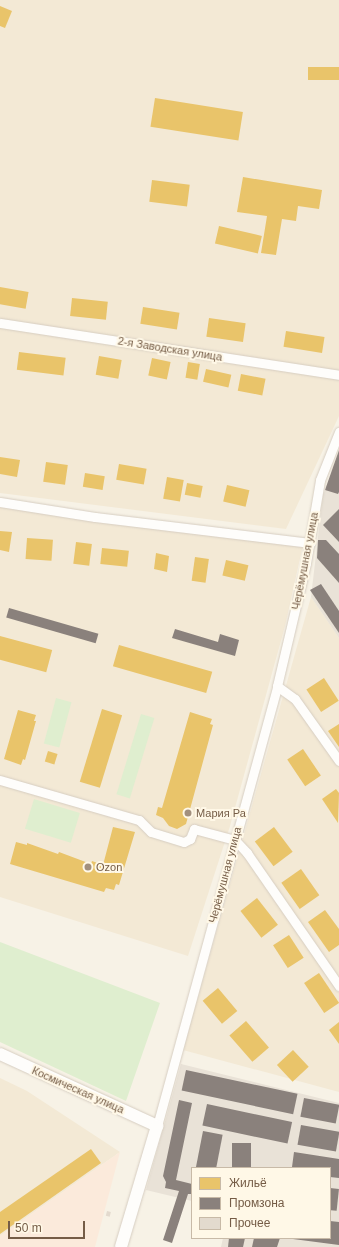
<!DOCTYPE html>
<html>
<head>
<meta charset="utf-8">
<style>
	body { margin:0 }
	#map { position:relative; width:339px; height:1247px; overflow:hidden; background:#f7f2e6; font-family:Helvetica,sans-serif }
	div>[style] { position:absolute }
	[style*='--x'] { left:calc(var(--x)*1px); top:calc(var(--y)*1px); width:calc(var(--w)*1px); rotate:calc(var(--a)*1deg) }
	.residential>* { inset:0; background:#f3e9d5 }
	.commercial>* { inset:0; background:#fbeadb }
	.industrial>* { inset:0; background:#e9e2d7 }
	.green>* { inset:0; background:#dfeecf; transform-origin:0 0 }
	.homes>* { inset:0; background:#e9c46a; transform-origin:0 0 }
	.industry>* { inset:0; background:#8a817c; transform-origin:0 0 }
	.building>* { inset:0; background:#e3dace; transform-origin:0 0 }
	.roads { filter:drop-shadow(0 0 1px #d6cdc1) drop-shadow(0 0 1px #d6cdc1) }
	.minor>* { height:9px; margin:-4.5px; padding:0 4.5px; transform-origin:4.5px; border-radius:4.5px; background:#fefdfb }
	.tertiary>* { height:12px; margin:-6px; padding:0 6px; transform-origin:6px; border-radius:6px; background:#fefdfb }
	.dots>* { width:11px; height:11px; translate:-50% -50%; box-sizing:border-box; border:2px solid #fff8e7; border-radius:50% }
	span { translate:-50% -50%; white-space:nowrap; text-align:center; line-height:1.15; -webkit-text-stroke:4px #fff8e7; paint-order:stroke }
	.street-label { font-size:11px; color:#755c46 }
	.poi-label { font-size:11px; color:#755c46 }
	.left { translate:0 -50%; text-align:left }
	.legend { position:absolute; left:191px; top:1167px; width:140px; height:72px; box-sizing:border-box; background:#fff8e7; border:1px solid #c8baa7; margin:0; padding:5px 7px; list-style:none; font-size:12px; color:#755c46 }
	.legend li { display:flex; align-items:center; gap:8px; height:20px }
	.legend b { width:20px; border:1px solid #c8baa7 }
	.scale { position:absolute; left:8px; top:1221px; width:77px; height:18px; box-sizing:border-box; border:2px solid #755c46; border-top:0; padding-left:5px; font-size:12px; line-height:14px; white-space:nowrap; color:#755c46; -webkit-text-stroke:3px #fff8e7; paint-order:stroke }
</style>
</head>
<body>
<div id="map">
	<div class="residential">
		<div style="clip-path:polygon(0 0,339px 0,339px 416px,286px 529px,0 493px)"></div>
		<div style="clip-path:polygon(0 506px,303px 545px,285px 626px,230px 826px,188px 956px,0 897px)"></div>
		<div style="clip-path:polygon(311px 597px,339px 638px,339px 1092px,183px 1050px)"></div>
		<div style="clip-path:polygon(0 1078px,27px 1091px,120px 1152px,0 1236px)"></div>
	</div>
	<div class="commercial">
		<div style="clip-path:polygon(120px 1152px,95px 1247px,0 1247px,0 1236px)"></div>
	</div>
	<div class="industrial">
		<div style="clip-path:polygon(339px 455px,339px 638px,311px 597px,323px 495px)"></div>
		<div style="clip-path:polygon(181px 1064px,339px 1103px,339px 1247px,221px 1247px,223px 1238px,330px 1238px,330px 1168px,192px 1168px,192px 1201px,146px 1190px)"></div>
	</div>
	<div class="green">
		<div style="left:56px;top:698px;width:16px;height:47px;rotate:15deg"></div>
		<div style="left:141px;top:714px;width:14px;height:84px;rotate:17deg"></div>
		<div style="left:34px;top:799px;width:48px;height:31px;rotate:17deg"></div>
		<div style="clip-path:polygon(0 942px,160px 1003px,126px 1101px,0 1042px)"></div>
	</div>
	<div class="homes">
		<div style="clip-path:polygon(0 6px,12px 11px,5px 28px,0 26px)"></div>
		<div style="left:308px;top:67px;width:31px;height:13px"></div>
		<div style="left:155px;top:98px;width:89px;height:29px;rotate:9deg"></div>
		<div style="clip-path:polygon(243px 177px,322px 190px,319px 209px,298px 206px,296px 221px,282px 219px,276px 255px,261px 253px,267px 216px,237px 212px)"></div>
		<div style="left:152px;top:180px;width:38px;height:22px;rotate:7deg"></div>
		<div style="left:219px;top:226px;width:44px;height:18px;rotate:13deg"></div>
		<div style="left:0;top:287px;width:29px;height:17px;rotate:10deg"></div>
		<div style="left:72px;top:298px;width:36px;height:18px;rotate:6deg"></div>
		<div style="left:143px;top:307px;width:37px;height:17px;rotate:9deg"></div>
		<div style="left:209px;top:318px;width:37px;height:19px;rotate:8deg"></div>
		<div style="left:286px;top:331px;width:39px;height:16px;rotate:9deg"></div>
		<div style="left:19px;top:352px;width:47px;height:18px;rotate:7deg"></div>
		<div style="left:99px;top:356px;width:23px;height:19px;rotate:10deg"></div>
		<div style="left:152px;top:358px;width:19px;height:18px;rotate:12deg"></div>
		<div style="left:188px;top:362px;width:12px;height:16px;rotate:9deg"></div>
		<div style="left:206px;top:369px;width:26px;height:13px;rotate:13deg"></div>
		<div style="left:241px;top:374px;width:25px;height:17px;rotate:11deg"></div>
		<div style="clip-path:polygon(0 457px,20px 460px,17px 477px,0 474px)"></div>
		<div style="left:46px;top:462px;width:22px;height:20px;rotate:8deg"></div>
		<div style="left:119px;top:464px;width:28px;height:16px;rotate:10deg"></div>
		<div style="left:85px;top:473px;width:20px;height:14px;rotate:9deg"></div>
		<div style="left:167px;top:477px;width:17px;height:22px;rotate:10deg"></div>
		<div style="left:187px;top:483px;width:16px;height:12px;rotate:11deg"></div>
		<div style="left:227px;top:485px;width:23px;height:17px;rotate:13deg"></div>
		<div style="clip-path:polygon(0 531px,12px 532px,9px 552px,0 550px)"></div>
		<div style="left:27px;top:538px;width:26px;height:21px;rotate:4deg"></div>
		<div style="left:76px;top:542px;width:16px;height:22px;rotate:7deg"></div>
		<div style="left:102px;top:548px;width:27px;height:16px;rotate:6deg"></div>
		<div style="clip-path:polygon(156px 553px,169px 556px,167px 572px,154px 569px)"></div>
		<div style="left:195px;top:557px;width:14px;height:24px;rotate:8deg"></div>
		<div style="left:226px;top:560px;width:23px;height:16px;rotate:13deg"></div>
		<div style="left:0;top:636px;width:54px;height:23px;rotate:15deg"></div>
		<div style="left:119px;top:645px;width:97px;height:22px;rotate:16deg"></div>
		<div style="left:324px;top:678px;width:27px;height:21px;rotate:57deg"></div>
		<div style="left:102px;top:709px;width:21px;height:76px;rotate:17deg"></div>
		<div style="clip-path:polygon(18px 710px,36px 715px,34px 721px,36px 721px,25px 760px,23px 759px,21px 765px,4px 759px)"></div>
		<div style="clip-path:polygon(190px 712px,212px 719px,210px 724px,213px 725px,186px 824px,177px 829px,169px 826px,163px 818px,156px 815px,158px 807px,162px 808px)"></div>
		<div style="clip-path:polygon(339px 724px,339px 747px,328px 731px)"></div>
		<div style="left:303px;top:749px;width:32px;height:19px;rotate:56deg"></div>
		<div style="left:48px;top:751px;width:10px;height:11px;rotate:17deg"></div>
		<div style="clip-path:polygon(336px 789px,339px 793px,338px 823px,322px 799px)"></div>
		<div style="clip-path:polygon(113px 827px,135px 832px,119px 885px,116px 884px,114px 890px,106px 888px,104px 892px,10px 864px,16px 842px,27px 845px,27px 843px,58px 854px,59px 852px,91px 864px,92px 861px,103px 865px)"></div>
		<div style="left:274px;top:827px;width:31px;height:24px;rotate:53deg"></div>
		<div style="left:301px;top:869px;width:32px;height:24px;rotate:55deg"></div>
		<div style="left:257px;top:898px;width:34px;height:21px;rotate:52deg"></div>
		<div style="clip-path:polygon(325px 910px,339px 929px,339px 945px,329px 952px,308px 922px)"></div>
		<div style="left:289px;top:935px;width:27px;height:19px;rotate:57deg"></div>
		<div style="left:319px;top:973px;width:36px;height:18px;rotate:56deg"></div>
		<div style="left:218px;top:988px;width:30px;height:20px;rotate:50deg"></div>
		<div style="left:246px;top:1021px;width:35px;height:22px;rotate:49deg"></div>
		<div style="clip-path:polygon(339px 1022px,339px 1044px,329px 1030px)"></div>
		<div style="left:293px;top:1050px;width:23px;height:22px;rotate:47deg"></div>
		<div style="clip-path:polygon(91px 1149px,101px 1163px,0 1234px,0 1212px)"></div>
	</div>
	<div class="industry">
		<div style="clip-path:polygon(339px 450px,339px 492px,338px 494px,325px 490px)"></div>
		<div style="clip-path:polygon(339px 509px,339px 542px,323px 525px)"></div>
		<div style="clip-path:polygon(318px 540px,326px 540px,339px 554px,339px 583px,317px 558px)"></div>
		<div style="clip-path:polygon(321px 584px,339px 611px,339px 633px,310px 590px)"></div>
		<div style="left:9px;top:608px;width:93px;height:10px;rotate:16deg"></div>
		<div style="clip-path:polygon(175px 629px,218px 642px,220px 634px,239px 640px,235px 656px,172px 638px)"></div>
		<div style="left:186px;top:1070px;width:114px;height:21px;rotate:12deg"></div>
		<div style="left:304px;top:1098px;width:36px;height:19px;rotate:11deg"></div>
		<div style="clip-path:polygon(179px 1100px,192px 1103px,176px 1180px,192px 1184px,192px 1194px,188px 1194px,172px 1243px,163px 1240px,179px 1191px,165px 1188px,166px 1182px,163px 1176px)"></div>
		<div style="left:207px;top:1104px;width:87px;height:22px;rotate:12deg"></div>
		<div style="left:301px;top:1125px;width:39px;height:20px;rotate:10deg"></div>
		<div style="left:203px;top:1131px;width:20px;height:37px;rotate:11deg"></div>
		<div style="left:232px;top:1143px;width:19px;height:25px"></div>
		<div style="clip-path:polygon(294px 1152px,339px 1159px,339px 1178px,330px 1177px,330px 1168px,292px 1167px)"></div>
		<div style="left:330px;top:1188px;width:9px;height:22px;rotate:6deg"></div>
		<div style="clip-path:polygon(330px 1221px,339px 1222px,339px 1245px,293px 1239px,330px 1238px)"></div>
		<div style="clip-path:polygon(229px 1238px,245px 1238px,243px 1247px,228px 1247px)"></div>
		<div style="clip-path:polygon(254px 1238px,280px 1238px,277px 1247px,252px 1247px)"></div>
	</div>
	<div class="building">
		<div style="left:107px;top:1211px;width:4px;height:5px;rotate:14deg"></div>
	</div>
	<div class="roads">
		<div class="minor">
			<div style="--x:0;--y:323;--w:343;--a:8.7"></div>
			<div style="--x:0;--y:502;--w:96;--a:9"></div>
			<div style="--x:95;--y:517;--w:217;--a:6.9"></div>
			<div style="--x:277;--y:686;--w:22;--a:36"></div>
			<div style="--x:295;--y:699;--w:76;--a:54.6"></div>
			<div style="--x:0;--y:780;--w:145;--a:16.1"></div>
			<div style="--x:139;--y:820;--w:17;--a:45"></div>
			<div style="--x:151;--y:832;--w:34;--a:17"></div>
			<div style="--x:184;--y:842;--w:7;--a:-27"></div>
			<div style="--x:190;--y:839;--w:11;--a:-68"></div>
			<div style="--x:194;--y:829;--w:42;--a:15"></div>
			<div style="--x:235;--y:840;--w:18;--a:47"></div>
			<div style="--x:247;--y:853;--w:162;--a:55.3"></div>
			<div style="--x:157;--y:1126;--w:456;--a:-74.7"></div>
			<div style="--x:277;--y:686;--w:126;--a:-76.7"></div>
			<div style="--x:306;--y:563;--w:84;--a:-80.4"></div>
			<div style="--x:320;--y:480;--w:52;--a:-68.4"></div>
		</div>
		<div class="tertiary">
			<div style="--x:0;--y:1054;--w:173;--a:24.6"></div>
			<div style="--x:157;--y:1126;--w:126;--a:106.6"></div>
		</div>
	</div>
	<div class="dots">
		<div style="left:188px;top:813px;background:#a2907e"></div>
		<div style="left:88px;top:867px;background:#a2907e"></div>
	</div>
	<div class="street-label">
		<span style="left:170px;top:349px;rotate:9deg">2-я Заводская улица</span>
		<span style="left:305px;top:561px;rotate:-79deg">Черёмушная улица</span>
		<span style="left:225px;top:875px;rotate:-75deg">Черёмушная улица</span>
		<span style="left:78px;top:1090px;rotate:24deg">Космическая улица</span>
	</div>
	<div class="poi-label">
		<span class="left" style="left:196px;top:813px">Мария Ра</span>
		<span class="left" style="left:96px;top:867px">Ozon</span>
	</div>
	<ul class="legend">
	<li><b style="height:11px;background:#e9c46a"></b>Жильё</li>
	<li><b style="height:11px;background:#8a817c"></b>Промзона</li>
	<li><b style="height:11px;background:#e3dace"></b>Прочее</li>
	</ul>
	<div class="scale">50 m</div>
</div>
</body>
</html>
